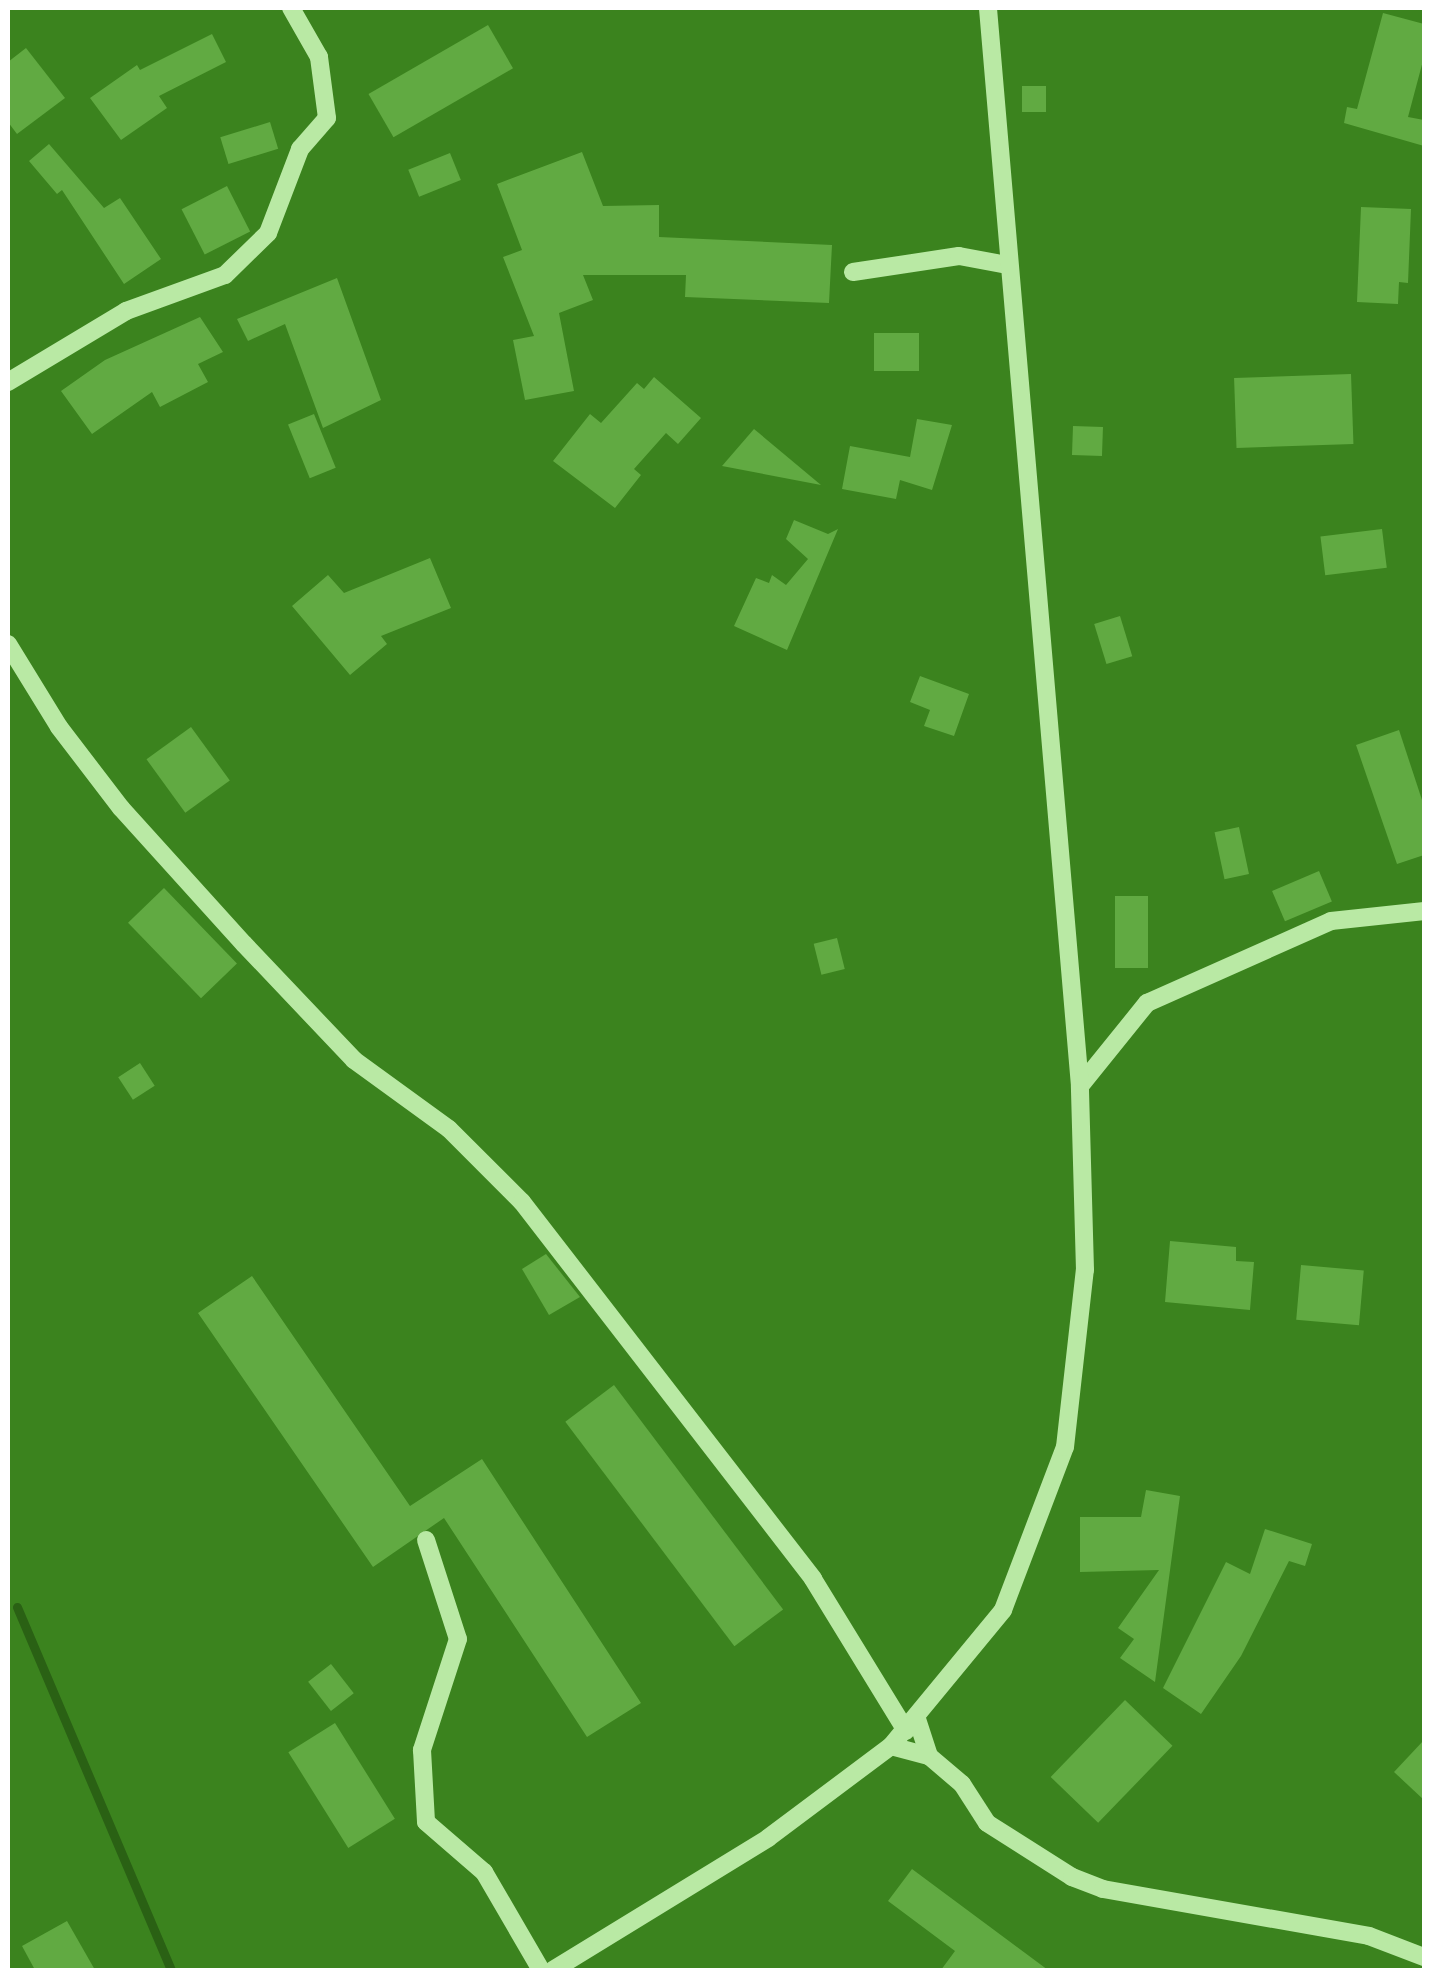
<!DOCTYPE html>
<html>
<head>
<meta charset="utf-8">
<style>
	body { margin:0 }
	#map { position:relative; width:1432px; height:1978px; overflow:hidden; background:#3b831e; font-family:"PT Sans",sans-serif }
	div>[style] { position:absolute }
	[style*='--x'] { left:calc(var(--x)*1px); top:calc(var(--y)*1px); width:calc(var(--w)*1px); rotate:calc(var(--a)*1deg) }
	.stream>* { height:9px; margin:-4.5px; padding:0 4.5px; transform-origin:4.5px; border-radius:4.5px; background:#2a6114 }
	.building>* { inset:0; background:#61aa42; transform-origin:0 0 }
	.minor>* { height:18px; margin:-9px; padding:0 9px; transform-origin:9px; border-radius:9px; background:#b9e9a4 }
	span { translate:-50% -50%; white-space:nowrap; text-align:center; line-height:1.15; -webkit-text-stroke:10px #3b831e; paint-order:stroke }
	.frame { position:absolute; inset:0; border:10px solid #fff; pointer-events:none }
</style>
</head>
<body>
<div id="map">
	<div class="stream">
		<div style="--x:17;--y:1607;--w:394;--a:67"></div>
	</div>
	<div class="building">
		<div style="clip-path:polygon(1383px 13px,1424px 24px,1424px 57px,1408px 117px,1424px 120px,1424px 146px,1344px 123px,1347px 107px,1357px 109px)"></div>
		<div style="left:488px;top:25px;width:50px;height:138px;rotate:60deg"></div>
		<div style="clip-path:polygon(212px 34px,226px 62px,159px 96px,167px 108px,121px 140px,90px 98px,137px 65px,140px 70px)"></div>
		<div style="clip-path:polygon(26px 48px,65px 98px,17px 134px,8px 122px,8px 62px)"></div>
		<div style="left:1022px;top:86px;width:24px;height:26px"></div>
		<div style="left:270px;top:122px;width:28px;height:52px;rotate:73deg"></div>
		<div style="clip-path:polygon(49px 144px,104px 208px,120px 198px,161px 259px,124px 284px,62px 190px,57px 194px,29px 161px)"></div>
		<div style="clip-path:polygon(582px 152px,603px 206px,659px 205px,659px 237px,832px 245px,829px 303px,685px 297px,686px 275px,583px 275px,593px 300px,559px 313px,574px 391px,525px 400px,513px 340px,534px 336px,503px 257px,522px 250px,497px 184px)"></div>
		<div style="left:450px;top:153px;width:29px;height:45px;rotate:68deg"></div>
		<div style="left:227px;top:186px;width:51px;height:51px;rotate:63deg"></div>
		<div style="clip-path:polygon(1361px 207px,1411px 209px,1408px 283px,1399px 282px,1398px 304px,1357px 302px)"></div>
		<div style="clip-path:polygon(337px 278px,381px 400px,323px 428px,285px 324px,248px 341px,237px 319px)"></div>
		<div style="clip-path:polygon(200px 317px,223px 352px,198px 364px,208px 382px,160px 407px,152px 392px,92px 434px,61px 391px,105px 360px)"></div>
		<div style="left:874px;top:333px;width:45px;height:38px"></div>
		<div style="left:1351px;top:374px;width:70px;height:117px;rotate:88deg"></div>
		<div style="clip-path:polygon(654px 377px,701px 418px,678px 444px,666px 433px,634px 469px,641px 475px,615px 508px,553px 461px,590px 414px,601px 423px,637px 383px,644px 389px)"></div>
		<div style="left:314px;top:414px;width:58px;height:28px;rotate:68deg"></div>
		<div style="clip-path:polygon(917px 419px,952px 425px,932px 490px,900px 480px,896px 499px,842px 489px,850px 446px,910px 457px)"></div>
		<div style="left:1073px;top:426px;width:30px;height:29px;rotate:2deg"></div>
		<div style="clip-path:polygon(754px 429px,821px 485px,722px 466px)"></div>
		<div style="clip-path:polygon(794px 520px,828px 534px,838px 529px,787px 650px,734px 626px,756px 578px,769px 583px,772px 575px,786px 585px,808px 559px,786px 539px)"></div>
		<div style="left:1382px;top:529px;width:39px;height:62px;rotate:83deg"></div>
		<div style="clip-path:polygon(430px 558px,451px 608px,381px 636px,387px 644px,350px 675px,292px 606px,328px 575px,344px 593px)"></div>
		<div style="left:1120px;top:616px;width:42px;height:27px;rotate:73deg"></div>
		<div style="clip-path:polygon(920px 676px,969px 694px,954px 736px,924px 726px,930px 710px,910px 702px)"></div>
		<div style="left:191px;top:727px;width:66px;height:55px;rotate:54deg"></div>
		<div style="clip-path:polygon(1399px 730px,1424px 806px,1424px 855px,1397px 864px,1356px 745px)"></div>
		<div style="left:1239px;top:827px;width:48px;height:25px;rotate:78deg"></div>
		<div style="left:1319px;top:871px;width:33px;height:51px;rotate:67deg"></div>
		<div style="left:164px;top:888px;width:105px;height:50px;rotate:46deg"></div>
		<div style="left:1115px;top:896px;width:33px;height:72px"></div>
		<div style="left:837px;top:938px;width:32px;height:24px;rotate:76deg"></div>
		<div style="left:140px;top:1063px;width:27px;height:26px;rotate:57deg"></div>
		<div style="clip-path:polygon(1170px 1241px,1236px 1247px,1236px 1261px,1254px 1262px,1250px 1310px,1165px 1302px)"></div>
		<div style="clip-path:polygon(546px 1254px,580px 1297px,549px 1315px,522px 1269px)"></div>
		<div style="left:1301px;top:1265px;width:63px;height:55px;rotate:5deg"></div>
		<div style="clip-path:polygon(252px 1276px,410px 1506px,482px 1459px,641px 1703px,587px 1737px,444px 1518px,373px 1567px,198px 1313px)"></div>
		<div style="left:614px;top:1385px;width:281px;height:61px;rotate:53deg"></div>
		<div style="clip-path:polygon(1146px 1490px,1180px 1496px,1155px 1682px,1120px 1658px,1134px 1639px,1118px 1628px,1159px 1570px,1080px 1572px,1080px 1517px,1141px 1517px)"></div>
		<div style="clip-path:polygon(1265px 1529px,1312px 1544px,1305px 1566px,1289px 1561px,1241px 1656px,1201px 1714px,1163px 1688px,1226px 1562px,1250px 1574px)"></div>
		<div style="left:331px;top:1664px;width:37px;height:29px;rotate:52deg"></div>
		<div style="left:1125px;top:1700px;width:66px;height:107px;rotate:44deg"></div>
		<div style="left:335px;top:1723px;width:113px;height:55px;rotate:58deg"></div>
		<div style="clip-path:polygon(1424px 1740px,1424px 1800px,1394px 1772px)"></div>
		<div style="clip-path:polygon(912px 1869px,1048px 1970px,941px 1970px,955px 1951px,888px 1901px)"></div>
		<div style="clip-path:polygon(67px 1921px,95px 1970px,35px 1970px,22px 1946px)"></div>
	</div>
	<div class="minor">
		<div style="--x:853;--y:272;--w:107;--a:-8.6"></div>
		<div style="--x:959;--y:256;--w:49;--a:10.6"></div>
		<div style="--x:8;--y:382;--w:138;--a:-31"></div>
		<div style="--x:126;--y:311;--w:105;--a:-20"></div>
		<div style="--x:225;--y:275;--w:60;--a:-44.3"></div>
		<div style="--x:268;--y:233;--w:90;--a:-69.1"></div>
		<div style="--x:300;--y:149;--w:41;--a:-48.9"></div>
		<div style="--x:327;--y:118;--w:62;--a:-97.5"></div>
		<div style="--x:319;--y:57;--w:56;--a:-119.7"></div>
		<div style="--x:8;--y:644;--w:97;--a:58.4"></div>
		<div style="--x:59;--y:727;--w:102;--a:52.6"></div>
		<div style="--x:121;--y:808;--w:183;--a:47.9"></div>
		<div style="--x:244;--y:944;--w:160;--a:46.5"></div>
		<div style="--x:354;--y:1060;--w:117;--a:36"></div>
		<div style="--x:449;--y:1129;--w:103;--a:45"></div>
		<div style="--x:522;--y:1202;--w:476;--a:52.3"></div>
		<div style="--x:813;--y:1579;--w:178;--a:58.5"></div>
		<div style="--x:1080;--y:1086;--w:107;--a:-51.1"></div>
		<div style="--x:1147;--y:1003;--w:201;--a:-24"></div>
		<div style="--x:1331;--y:921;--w:94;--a:-6.1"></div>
		<div style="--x:426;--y:1540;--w:104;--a:72.1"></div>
		<div style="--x:458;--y:1639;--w:117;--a:108"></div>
		<div style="--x:422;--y:1750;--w:72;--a:86.8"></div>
		<div style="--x:426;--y:1822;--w:77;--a:40.8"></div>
		<div style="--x:484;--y:1872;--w:113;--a:59.8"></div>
		<div style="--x:917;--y:1719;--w:39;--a:72"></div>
		<div style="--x:891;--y:1746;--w:39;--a:15"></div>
		<div style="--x:929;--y:1756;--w:43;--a:40.3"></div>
		<div style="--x:962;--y:1784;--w:46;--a:57.3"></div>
		<div style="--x:987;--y:1823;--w:101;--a:32.4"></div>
		<div style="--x:1072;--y:1877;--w:33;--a:21"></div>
		<div style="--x:1103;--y:1889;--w:270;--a:10"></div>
		<div style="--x:1369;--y:1936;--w:59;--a:20.9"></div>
		<div style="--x:553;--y:1970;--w:252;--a:-31.5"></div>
		<div style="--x:768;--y:1838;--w:154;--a:-36.8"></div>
		<div style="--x:891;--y:1746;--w:176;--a:-50.5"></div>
		<div style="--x:1003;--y:1610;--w:174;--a:-69.2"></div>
		<div style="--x:1065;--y:1447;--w:178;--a:-83.6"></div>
		<div style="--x:1085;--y:1270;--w:184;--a:-91.6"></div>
		<div style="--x:1080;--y:1086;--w:1082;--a:-94.88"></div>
	</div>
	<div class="frame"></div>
</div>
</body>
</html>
